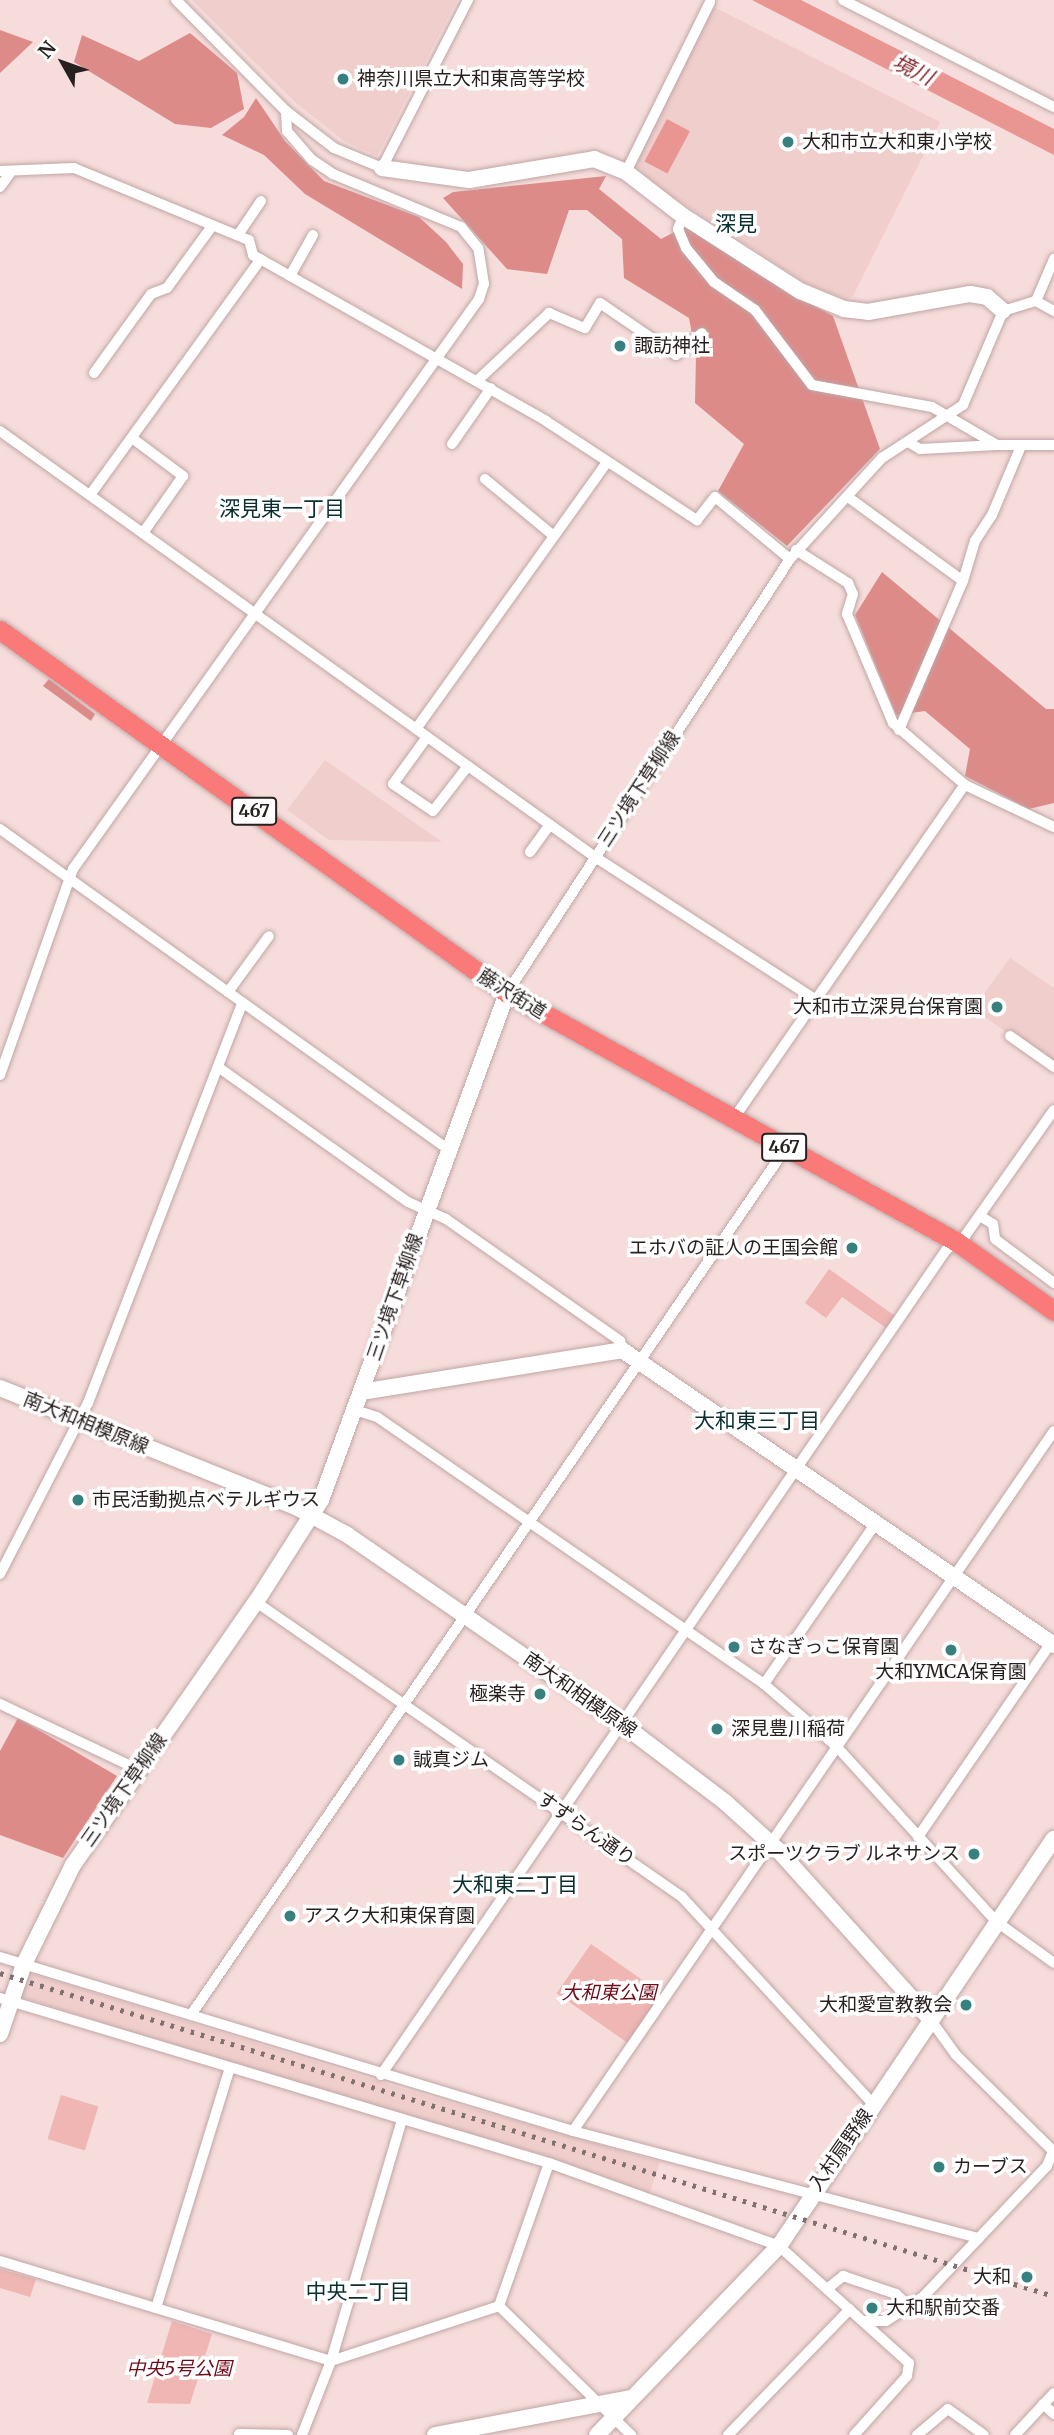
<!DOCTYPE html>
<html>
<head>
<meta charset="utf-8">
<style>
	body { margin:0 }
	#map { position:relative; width:1054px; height:2435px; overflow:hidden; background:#f6dcda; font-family:Merriweather,"Noto Sans JP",serif }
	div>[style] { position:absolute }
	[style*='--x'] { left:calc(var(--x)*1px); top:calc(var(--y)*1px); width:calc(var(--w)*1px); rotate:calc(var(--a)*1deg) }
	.built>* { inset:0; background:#f0cecc }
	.green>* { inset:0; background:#efb6b3; transform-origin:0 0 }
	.forest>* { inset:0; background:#dd8b89 }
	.water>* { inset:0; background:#e99693; transform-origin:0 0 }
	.roads { filter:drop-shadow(0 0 2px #bfa6a5) drop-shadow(0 0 2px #bfa6a5) }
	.street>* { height:10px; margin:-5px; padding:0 5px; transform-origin:5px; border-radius:5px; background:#fff }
	.secondary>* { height:16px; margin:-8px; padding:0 8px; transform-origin:8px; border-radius:8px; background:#fff }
	.highway>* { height:19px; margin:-9.5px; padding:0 9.5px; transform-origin:9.5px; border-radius:9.5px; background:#fa7a79 }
	.rail>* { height:4.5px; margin-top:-2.25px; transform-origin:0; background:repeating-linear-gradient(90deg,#80706f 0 3.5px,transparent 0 10.5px) }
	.dots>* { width:19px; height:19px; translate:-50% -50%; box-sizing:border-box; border:4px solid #fff; border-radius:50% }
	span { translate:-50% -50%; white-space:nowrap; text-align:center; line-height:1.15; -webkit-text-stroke:7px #fff; paint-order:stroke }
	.shield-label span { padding:2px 5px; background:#fff; border:2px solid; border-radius:5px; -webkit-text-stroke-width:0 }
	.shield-label { font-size:18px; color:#281f1f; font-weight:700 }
	.poi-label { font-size:19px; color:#281f1f }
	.left { translate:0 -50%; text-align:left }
	.right { translate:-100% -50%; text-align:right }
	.street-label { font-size:19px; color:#281f1f }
	.park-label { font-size:19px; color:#6f0b18; font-style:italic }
	.water-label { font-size:21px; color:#7f1f25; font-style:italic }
	.neighbourhood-label { font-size:21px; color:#0b2f2f }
	.north { position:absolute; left:28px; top:28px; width:70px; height:70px; -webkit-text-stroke:5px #fff; paint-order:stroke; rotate:310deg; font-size:19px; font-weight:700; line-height:28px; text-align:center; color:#281f1f }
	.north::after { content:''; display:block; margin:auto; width:24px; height:32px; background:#281f1f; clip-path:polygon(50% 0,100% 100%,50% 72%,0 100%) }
</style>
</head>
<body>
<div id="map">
	<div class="built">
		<div style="clip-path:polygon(192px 0,457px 0,377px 156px,344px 141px,296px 103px)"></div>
		<div style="clip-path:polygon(714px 7px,940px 122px,853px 296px,847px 299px,809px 285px,662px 190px,637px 168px,636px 162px)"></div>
		<div style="clip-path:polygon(325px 760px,442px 842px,329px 840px,287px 810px)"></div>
		<div style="clip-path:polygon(1010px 958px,1054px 988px,1054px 1065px,973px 1009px)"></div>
		<div style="clip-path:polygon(23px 1971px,403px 2089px,660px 2162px,649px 2195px,15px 1995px)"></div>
	</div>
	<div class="green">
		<div style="clip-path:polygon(829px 1269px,895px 1316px,886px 1328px,842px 1297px,826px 1318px,805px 1303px)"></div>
		<div style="left:591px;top:1944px;width:87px;height:60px;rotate:35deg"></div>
		<div style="left:61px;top:2095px;width:39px;height:46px;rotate:17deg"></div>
		<div style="clip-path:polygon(0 2269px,36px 2279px,30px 2297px,0 2288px)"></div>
		<div style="clip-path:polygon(172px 2321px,212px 2334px,190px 2404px,147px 2403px)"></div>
	</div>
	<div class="forest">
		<div style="clip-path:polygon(0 30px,33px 42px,0 73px)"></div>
		<div style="clip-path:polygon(190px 33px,237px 73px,244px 109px,211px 128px,175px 124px,74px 62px,82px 35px,139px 61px)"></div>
		<div style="clip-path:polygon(256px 98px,285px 141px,324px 181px,419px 217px,446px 242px,463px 264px,462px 289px,305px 194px,264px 155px,222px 135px,244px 117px)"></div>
		<div style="clip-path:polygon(606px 176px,599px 189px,661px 239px,688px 225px,759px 275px,833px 316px,880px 449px,787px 546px,718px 491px,744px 444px,695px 403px,696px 355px,689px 318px,624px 278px,622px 239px,587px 210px,569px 210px,547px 274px,507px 269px,443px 198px,453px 192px)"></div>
		<div style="clip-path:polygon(882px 572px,1046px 709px,1054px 709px,1054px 803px,1029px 809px,965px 776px,970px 749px,925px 711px,896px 715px,855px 615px)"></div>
		<div style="clip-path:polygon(49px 679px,95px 714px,91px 721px,43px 686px)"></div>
		<div style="clip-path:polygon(18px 1718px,117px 1776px,63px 1858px,0 1835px,0 1751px)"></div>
	</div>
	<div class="water">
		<div style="clip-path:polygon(752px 0,801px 0,1054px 129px,1054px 155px)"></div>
		<div style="left:667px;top:119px;width:26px;height:48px;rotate:28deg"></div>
	</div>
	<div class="roads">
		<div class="street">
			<div style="--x:176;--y:0;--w:156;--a:45.3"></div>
			<div style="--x:286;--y:111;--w:61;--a:37.6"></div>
			<div style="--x:334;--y:148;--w:52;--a:22.6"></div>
			<div style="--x:382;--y:168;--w:189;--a:-62.9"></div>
			<div style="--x:843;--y:0;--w:237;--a:26.9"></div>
			<div style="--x:0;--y:171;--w:74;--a:-2.3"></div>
			<div style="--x:74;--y:168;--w:189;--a:22.4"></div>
			<div style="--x:249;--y:240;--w:16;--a:75"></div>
			<div style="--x:253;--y:255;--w:337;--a:29.5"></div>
			<div style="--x:546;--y:421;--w:181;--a:33.3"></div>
			<div style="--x:697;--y:520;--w:29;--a:-52"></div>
			<div style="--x:715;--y:497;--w:97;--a:39.6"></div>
			<div style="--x:626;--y:172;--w:190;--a:-63.7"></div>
			<div style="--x:0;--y:187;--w:17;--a:-54"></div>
			<div style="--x:683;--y:216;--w:14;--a:111"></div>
			<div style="--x:678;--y:229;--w:21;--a:67"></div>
			<div style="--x:686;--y:248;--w:44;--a:50.5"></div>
			<div style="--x:714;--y:282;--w:50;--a:34.3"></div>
			<div style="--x:755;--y:310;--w:94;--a:52.8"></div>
			<div style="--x:812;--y:385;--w:122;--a:10.4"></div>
			<div style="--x:932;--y:407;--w:75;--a:30.3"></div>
			<div style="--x:997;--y:445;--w:57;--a:0"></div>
			<div style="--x:238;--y:235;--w:41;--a:-55.9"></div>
			<div style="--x:290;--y:276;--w:47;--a:-60.7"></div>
			<div style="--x:1036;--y:301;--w:21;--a:29"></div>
			<div style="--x:94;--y:373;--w:97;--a:-54.2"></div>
			<div style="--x:151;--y:294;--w:17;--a:-21"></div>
			<div style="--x:167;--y:288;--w:77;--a:-54"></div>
			<div style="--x:478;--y:380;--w:98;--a:-43.3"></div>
			<div style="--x:549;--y:313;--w:39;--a:23"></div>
			<div style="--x:585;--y:328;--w:29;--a:-59"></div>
			<div style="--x:600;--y:303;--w:92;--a:34.4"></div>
			<div style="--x:676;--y:355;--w:34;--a:-40"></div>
			<div style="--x:0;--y:431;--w:732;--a:35.6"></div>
			<div style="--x:595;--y:857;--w:263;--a:32.9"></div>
			<div style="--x:132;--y:438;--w:64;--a:36.7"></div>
			<div style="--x:183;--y:476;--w:70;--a:125.1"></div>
			<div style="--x:908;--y:442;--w:14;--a:30"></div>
			<div style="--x:920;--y:449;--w:77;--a:-3"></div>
			<div style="--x:452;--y:444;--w:68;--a:-55.1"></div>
			<div style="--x:485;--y:479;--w:89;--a:39.6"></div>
			<div style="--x:90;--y:495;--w:291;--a:-54.1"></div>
			<div style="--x:848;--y:497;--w:142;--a:36.1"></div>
			<div style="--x:963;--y:581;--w:42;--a:-73.3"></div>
			<div style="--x:975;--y:541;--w:31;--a:-57"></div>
			<div style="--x:992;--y:515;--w:75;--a:-67.2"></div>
			<div style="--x:796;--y:550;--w:62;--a:32.4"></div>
			<div style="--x:848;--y:583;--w:12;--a:66"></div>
			<div style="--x:853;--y:594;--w:21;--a:107"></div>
			<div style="--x:847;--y:614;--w:118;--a:67.1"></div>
			<div style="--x:893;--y:723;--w:95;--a:40.7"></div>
			<div style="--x:965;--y:785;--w:98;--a:25.3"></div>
			<div style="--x:416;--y:729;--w:328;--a:-54.4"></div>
			<div style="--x:899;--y:730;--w:162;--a:-66.8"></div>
			<div style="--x:427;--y:737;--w:58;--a:125.9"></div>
			<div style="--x:393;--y:784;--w:48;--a:34"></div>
			<div style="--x:433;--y:811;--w:57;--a:-52.1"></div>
			<div style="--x:0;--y:829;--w:552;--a:35.56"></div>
			<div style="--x:530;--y:852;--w:34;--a:-54"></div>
			<div style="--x:228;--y:992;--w:69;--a:-53.8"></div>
			<div style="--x:507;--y:993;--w:518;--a:-56.89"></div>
			<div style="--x:790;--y:559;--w:137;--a:-47.7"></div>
			<div style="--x:882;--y:458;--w:97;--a:-33.2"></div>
			<div style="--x:963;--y:405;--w:102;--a:-66.9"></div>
			<div style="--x:1003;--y:311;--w:34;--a:-17"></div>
			<div style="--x:1036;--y:301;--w:46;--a:-66.8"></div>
			<div style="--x:1010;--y:1036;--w:54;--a:35.2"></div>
			<div style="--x:218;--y:1067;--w:233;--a:35.4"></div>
			<div style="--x:408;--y:1202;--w:42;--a:24.1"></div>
			<div style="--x:446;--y:1219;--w:213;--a:35"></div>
			<div style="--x:620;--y:1341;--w:9;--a:77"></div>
			<div style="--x:0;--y:1075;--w:219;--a:-70.5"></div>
			<div style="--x:73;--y:869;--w:700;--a:-54.54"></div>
			<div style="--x:479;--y:299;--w:16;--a:-72"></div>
			<div style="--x:484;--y:284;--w:36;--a:-99"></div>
			<div style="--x:478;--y:248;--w:27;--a:-129"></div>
			<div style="--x:461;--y:227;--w:139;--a:-157.5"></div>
			<div style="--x:333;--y:174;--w:25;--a:-146"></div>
			<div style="--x:312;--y:160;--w:38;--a:-131"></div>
			<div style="--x:287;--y:131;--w:20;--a:-93"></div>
			<div style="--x:734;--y:1118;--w:405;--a:-55.3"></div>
			<div style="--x:980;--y:1216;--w:15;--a:32"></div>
			<div style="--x:993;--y:1224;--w:15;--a:82"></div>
			<div style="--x:995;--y:1239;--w:74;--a:36.7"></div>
			<div style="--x:355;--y:1410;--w:23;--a:18"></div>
			<div style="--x:377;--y:1417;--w:470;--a:34.6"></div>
			<div style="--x:764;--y:1684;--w:96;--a:40.8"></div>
			<div style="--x:837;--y:1747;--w:237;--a:47.6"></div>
			<div style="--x:997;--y:1922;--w:70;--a:35.7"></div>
			<div style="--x:0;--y:1574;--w:192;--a:-62.8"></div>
			<div style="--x:88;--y:1403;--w:429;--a:-68.9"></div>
			<div style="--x:256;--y:1602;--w:518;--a:34.7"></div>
			<div style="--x:682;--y:1897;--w:282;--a:47.3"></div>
			<div style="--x:764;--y:1684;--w:196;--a:-55.2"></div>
			<div style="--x:0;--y:1704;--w:152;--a:25.4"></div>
			<div style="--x:918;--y:1837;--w:235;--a:-55.6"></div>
			<div style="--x:0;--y:1957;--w:599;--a:16.89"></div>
			<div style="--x:573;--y:2131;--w:420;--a:14.8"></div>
			<div style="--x:0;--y:1998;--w:573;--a:16.73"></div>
			<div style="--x:549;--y:2163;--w:245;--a:19.8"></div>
			<div style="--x:779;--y:2246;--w:175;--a:42"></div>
			<div style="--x:909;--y:2363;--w:13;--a:99"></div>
			<div style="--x:907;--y:2376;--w:79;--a:131.9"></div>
			<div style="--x:191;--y:2015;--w:1052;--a:-55.54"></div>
			<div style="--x:930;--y:2019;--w:44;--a:54.2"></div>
			<div style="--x:956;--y:2055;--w:136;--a:44.7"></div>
			<div style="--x:381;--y:2075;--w:1000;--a:-55.59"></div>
			<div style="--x:946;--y:1250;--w:24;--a:-36"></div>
			<div style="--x:965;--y:1236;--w:154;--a:-54.8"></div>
			<div style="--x:573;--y:2131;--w:849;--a:-55.51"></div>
			<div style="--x:0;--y:2261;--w:346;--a:16.8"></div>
			<div style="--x:331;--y:2361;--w:177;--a:-18.1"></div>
			<div style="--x:827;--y:2289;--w:21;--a:-39"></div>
			<div style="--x:843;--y:2276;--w:56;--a:18.8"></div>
			<div style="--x:896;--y:2294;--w:19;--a:43"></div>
			<div style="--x:499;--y:2306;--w:185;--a:44.3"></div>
			<div style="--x:499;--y:2306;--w:151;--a:-70.7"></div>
			<div style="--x:156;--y:2308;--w:251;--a:-72.9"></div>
			<div style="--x:864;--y:2321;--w:22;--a:0"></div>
			<div style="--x:886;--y:2321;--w:44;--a:-33"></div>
			<div style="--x:923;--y:2297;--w:180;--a:-46.6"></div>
			<div style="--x:1047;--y:2166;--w:16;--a:-68"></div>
			<div style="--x:1043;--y:2404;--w:15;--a:42"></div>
			<div style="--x:239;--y:2434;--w:49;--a:1.2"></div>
			<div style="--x:302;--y:2435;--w:79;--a:-68.6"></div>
			<div style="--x:331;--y:2361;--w:252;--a:-73.6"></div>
			<div style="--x:728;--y:2435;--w:175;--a:-45.9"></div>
			<div style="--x:917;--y:2435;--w:40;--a:-40"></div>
			<div style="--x:948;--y:2409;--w:44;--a:35.8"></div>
			<div style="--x:1015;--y:2435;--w:57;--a:-47.1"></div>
		</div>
		<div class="secondary">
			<div style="--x:382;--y:168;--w:88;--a:7.9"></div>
			<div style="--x:469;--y:180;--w:127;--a:-9.5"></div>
			<div style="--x:594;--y:159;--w:35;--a:22"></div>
			<div style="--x:626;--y:172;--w:72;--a:37.7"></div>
			<div style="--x:683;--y:216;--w:139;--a:32.7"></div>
			<div style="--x:800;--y:291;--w:48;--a:22.2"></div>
			<div style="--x:844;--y:309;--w:24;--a:7"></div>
			<div style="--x:868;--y:312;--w:104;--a:-10"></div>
			<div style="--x:970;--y:294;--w:17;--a:10"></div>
			<div style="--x:987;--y:297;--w:21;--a:41"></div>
			<div style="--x:0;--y:1388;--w:319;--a:21.9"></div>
			<div style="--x:296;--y:1507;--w:57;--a:28.4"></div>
			<div style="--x:346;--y:1534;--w:335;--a:34.5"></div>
			<div style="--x:622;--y:1724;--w:129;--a:37.1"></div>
			<div style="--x:725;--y:1802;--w:72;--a:42.2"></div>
			<div style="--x:778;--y:1850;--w:227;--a:48"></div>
			<div style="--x:361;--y:1392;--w:264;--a:-9.1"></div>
			<div style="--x:622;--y:1350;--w:523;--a:34.33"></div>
			<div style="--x:0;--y:2034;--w:74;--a:-71.1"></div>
			<div style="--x:24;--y:1964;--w:110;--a:-63.7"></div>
			<div style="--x:73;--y:1865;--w:320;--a:-55.2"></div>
			<div style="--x:256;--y:1602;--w:121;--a:-57.5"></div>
			<div style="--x:321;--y:1500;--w:540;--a:-69.85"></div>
			<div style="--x:435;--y:2435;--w:199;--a:-10.7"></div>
			<div style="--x:597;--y:2435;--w:262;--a:-46.1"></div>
			<div style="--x:779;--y:2246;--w:491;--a:-56"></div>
		</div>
		<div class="highway">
			<div style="--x:0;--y:630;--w:624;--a:35.6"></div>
			<div style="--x:507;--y:993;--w:514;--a:28.96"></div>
			<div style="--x:957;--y:1242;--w:119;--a:35.4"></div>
		</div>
	</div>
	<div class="rail">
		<div style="--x:0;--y:1973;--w:1102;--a:17.04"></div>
	</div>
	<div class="dots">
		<div style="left:343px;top:79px;background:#378080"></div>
		<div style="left:788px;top:142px;background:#378080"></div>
		<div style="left:620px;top:346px;background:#378080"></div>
		<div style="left:997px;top:1007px;background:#378080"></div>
		<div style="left:852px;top:1248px;background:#378080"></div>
		<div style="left:78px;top:1500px;background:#378080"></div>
		<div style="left:734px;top:1647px;background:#378080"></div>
		<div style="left:951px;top:1650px;background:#378080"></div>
		<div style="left:540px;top:1694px;background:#378080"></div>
		<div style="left:717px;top:1729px;background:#378080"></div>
		<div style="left:399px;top:1760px;background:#378080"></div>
		<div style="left:974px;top:1854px;background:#378080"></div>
		<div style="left:290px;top:1916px;background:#378080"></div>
		<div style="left:966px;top:2005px;background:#378080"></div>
		<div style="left:939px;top:2167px;background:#378080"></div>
		<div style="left:1027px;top:2277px;background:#378080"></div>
		<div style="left:872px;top:2308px;background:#378080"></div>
	</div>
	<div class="shield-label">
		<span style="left:254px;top:811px">467</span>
		<span style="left:784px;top:1147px">467</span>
	</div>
	<div class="poi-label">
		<span class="left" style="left:357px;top:79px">神奈川県立大和東高等学校</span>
		<span class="left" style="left:802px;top:142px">大和市立大和東小学校</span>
		<span class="left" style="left:634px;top:346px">諏訪神社</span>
		<span class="right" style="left:983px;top:1007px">大和市立深見台保育園</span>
		<span class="right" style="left:838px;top:1248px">エホバの証人の王国会館</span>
		<span class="left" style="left:92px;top:1500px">市民活動拠点ベテルギウス</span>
		<span class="left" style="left:748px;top:1647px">さなぎっこ保育園</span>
		<span style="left:951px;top:1672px">大和YMCA保育園</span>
		<span class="right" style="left:526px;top:1694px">極楽寺</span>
		<span class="left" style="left:731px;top:1729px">深見豊川稲荷</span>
		<span class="left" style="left:413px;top:1760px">誠真ジム</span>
		<span class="right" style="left:960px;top:1854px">スポーツクラブ ルネサンス</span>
		<span class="left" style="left:304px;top:1916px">アスク大和東保育園</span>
		<span class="right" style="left:952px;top:2005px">大和愛宣教教会</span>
		<span class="left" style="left:953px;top:2167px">カーブス</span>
		<span class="right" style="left:1011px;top:2277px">大和</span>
		<span class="left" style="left:886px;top:2308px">大和駅前交番</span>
	</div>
	<div class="street-label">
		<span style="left:639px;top:789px;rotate:-57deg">三ツ境下草柳線</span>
		<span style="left:512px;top:994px;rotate:32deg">藤沢街道</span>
		<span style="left:395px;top:1297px;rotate:-71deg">三ツ境下草柳線</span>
		<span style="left:86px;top:1423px;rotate:22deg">南大和相模原線</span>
		<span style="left:580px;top:1695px;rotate:35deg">南大和相模原線</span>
		<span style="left:124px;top:1790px;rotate:-55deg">三ツ境下草柳線</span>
		<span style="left:586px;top:1829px;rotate:35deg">すずらん通り</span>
		<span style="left:841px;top:2150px;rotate:-55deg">入村扇野線</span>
	</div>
	<div class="park-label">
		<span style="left:609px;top:1993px">大和東公園</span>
		<span style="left:179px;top:2369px">中央5号公園</span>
	</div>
	<div class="water-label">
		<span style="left:913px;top:70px;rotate:26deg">境川</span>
	</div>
	<div class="neighbourhood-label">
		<span style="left:736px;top:224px">深見</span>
		<span style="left:282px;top:509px">深見東一丁目</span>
		<span style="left:757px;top:1421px">大和東三丁目</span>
		<span style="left:515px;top:1885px">大和東二丁目</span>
		<span style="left:358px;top:2292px">中央二丁目</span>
	</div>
	<div class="north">N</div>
</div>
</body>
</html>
